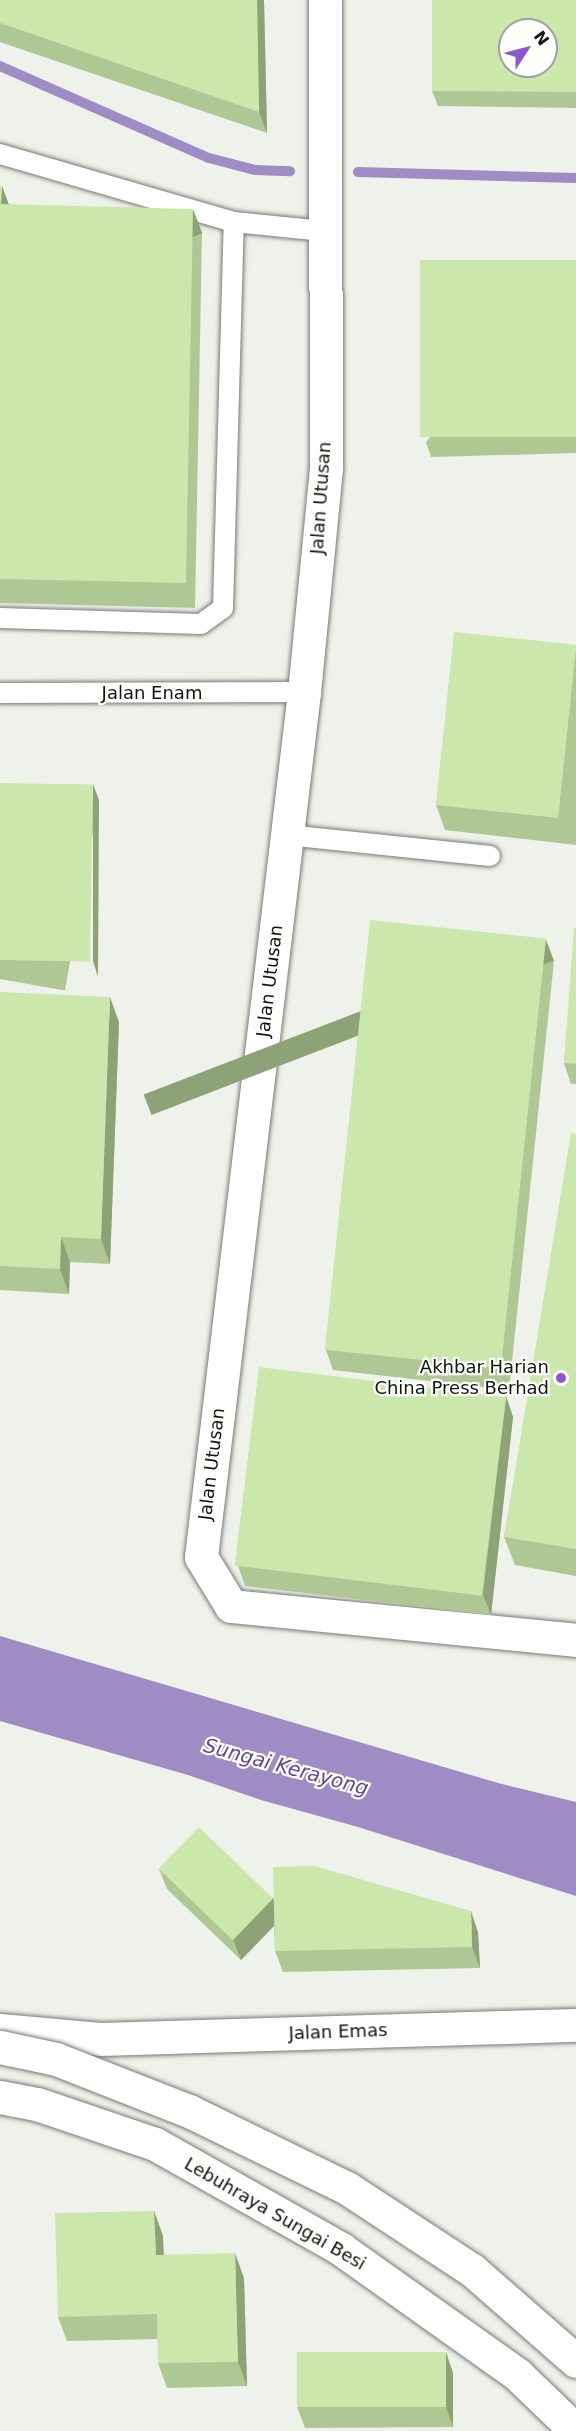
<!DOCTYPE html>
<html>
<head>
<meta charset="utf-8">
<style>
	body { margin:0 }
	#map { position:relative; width:576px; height:2431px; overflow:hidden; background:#eff2eb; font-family:"DejaVu Sans",sans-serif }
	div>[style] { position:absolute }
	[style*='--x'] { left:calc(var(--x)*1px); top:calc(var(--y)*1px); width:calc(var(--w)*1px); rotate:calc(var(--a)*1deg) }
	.water>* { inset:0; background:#9f8cc4 }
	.stream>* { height:10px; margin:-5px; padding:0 5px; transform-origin:5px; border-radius:5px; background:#9f8cc4 }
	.roads { filter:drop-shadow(0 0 2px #787b74) drop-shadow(0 0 2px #787b74) }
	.service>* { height:20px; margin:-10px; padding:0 10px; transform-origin:10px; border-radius:10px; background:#fff }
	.minor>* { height:33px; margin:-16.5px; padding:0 16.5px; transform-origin:16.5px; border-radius:16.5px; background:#fff }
	.motorway>* { height:33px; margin:-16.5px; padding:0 16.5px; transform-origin:16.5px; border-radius:16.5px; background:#fff }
	.bridges { filter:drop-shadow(0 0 2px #787b74) drop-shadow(0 0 2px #787b74) }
	.motorway-bridge>* { height:33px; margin:-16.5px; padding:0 16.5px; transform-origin:16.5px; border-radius:16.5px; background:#fff }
	.wall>* { inset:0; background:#afc794; transform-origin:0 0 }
	.shaded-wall>* { inset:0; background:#8ea278; transform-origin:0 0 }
	.building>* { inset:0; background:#cbe7ac; transform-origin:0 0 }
	.dots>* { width:16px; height:16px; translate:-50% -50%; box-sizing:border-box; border:3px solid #fdfffb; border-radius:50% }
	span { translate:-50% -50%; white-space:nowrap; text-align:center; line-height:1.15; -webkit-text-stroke:4.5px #fdfffb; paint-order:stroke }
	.street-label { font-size:18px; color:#131411 }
	.poi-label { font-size:18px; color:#131411 }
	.right { translate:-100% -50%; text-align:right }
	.water-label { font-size:20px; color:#63478d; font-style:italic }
	.north { position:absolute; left:498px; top:18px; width:60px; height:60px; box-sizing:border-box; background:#fdfffb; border:2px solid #9fa19d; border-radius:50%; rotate:54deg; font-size:16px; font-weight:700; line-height:24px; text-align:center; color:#131411 }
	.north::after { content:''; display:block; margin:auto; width:21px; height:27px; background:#8a57d0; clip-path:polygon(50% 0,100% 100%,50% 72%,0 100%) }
</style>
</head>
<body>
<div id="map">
	<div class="water">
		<div style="clip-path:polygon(0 1636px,498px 1783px,576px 1802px,576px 1896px,358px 1827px,261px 1800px,188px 1775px,0 1721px)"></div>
	</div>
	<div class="stream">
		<div style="--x:0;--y:66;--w:228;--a:23.8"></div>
		<div style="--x:209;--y:158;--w:48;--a:14.6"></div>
		<div style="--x:255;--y:170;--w:35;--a:2"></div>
		<div style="--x:358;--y:172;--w:218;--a:1.6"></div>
	</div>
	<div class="roads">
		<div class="service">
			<div style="--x:0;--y:154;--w:244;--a:16.2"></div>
			<div style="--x:234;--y:222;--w:90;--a:5.7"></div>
			<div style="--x:0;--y:618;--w:201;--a:1.7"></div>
			<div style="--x:201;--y:624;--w:27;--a:-36"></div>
			<div style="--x:223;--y:608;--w:386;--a:-88.4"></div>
			<div style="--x:0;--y:693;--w:304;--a:-0.2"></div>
			<div style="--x:287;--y:835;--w:204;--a:5.9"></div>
		</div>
		<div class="minor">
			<div style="--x:325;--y:0;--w:468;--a:89.9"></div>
			<div style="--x:326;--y:468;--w:225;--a:95.6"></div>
			<div style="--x:304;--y:692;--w:871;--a:96.79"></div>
			<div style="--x:201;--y:1557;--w:57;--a:58.5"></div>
			<div style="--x:231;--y:1606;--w:347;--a:5.6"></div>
			<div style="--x:0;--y:2030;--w:100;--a:5.1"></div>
			<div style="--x:100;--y:2039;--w:476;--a:-1.7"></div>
		</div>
		<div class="motorway">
			<div style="--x:0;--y:2097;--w:38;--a:11"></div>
			<div style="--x:37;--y:2104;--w:125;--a:18.7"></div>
			<div style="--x:155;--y:2144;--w:214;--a:29.4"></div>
			<div style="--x:341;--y:2249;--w:217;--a:35.4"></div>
			<div style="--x:518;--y:2375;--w:81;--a:44"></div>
		</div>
	</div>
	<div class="bridges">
		<div class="motorway-bridge">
			<div style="--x:0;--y:2047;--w:57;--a:12.1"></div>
			<div style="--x:56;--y:2059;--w:145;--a:21.4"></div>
			<div style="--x:191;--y:2112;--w:174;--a:26"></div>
			<div style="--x:347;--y:2188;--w:149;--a:33.3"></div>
			<div style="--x:472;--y:2270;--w:138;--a:41.2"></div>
		</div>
	</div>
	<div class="wall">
		<div style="clip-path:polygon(0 0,264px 0,267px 133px,0 42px)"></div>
		<div style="clip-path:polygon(576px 0,576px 108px,438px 106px,432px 91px)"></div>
		<div style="clip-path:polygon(0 186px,2px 186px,8px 204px,202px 233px,195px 608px,0 603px)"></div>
		<div style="clip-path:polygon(576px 260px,576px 453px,431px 457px,426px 442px)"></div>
		<div style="clip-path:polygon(576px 645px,576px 845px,445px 830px,436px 805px)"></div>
		<div style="left:0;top:783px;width:100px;height:193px;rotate:10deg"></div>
		<div style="clip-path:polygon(576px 928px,576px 1084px,571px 1084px,564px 1063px)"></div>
		<div style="clip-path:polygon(546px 940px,554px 961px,509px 1390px,333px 1370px,326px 1350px)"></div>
		<div style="clip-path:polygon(0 992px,119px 1022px,110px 1264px,70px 1262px,69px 1294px,0 1290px)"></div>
		<div style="clip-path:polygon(576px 1134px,576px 1576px,515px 1565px,504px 1537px)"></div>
		<div style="clip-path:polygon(506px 1396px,513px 1417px,491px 1615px,245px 1586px,238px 1566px)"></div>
		<div style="clip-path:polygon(159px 1869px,273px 1898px,478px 1932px,480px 1968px,283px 1972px,275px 1951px,274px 1925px,241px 1960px,167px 1889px)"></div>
		<div style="clip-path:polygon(154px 2211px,163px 2236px,164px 2255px,244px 2278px,247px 2386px,167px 2388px,158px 2363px,158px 2339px,67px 2341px,58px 2317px)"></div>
		<div style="clip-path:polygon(453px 2373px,453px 2427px,305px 2428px,297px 2407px)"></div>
	</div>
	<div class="shaded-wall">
		<div style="clip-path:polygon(257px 0,264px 0,267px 133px,259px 112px)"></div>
		<div style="clip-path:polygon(2px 186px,11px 210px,1px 204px)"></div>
		<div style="left:193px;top:209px;width:26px;height:374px;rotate:69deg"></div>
		<div style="clip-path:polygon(93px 784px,99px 800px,98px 977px,93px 961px)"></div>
		<div style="left:546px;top:940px;width:22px;height:431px;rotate:69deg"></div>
		<div style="clip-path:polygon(110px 997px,119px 1022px,110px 1264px,101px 1239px)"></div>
		<div style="clip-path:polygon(61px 1237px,70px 1262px,69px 1294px,60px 1269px)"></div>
		<div style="clip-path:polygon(506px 1396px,513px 1417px,491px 1615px,483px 1595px)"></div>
		<div style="clip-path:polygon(273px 1898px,281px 1919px,241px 1960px,233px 1939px)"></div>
		<div style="clip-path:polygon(471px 1911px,478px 1932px,480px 1968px,472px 1947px)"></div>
		<div style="clip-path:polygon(154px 2211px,163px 2236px,164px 2279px,156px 2255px)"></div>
		<div style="clip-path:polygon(235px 2253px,244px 2278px,247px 2386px,238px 2362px)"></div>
		<div style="clip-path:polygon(446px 2352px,453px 2373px,453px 2427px,446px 2407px)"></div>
	</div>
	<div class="building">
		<div style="clip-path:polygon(0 0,257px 0,259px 112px,0 23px)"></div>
		<div style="clip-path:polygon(evenodd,432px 0,576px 0,576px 92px,432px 91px,432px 0,510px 30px,546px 30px,546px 66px,510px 66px,510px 30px)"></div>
		<div style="clip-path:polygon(0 186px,2px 186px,1px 204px,193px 209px,186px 583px,0 579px)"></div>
		<div style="left:576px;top:260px;width:177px;height:156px;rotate:90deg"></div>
		<div style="left:454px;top:632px;width:123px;height:174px;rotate:6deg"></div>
		<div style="left:0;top:783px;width:93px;height:177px;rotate:1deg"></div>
		<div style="left:370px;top:920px;width:177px;height:432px;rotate:6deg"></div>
		<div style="clip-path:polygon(574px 928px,576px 928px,576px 1064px,564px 1063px)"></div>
		<div style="clip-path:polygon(0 992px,110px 997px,101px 1239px,61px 1237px,60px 1269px,0 1266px)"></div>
		<div style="clip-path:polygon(571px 1133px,576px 1134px,576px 1549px,504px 1537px)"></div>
		<div style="left:259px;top:1367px;width:249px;height:200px;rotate:7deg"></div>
		<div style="left:199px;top:1827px;width:103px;height:58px;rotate:44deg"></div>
		<div style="clip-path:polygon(315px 1866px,471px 1911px,472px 1947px,275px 1951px,273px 1867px)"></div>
		<div style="clip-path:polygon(154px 2211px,156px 2255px,235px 2253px,238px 2362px,158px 2363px,157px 2314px,58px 2317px,55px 2213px)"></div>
		<div style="left:446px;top:2352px;width:55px;height:149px;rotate:90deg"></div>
	</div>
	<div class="dots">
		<div style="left:561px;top:1378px;background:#8a57d0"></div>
	</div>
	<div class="street-label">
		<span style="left:321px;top:498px;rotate:-86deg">Jalan Utusan</span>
		<span style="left:152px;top:693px">Jalan Enam</span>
		<span style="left:270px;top:981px;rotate:-83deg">Jalan Utusan</span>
		<span style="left:212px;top:1464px;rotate:-83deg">Jalan Utusan</span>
		<span style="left:338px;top:2032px;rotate:-2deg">Jalan Emas</span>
		<span style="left:275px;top:2214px;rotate:30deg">Lebuhraya Sungai Besi</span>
	</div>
	<div class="poi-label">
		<span class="right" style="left:549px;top:1378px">Akhbar Harian<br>China Press Berhad</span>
	</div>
	<div class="water-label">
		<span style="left:286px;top:1767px;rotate:15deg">Sungai Kerayong</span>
	</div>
	<div class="north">N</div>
</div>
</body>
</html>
